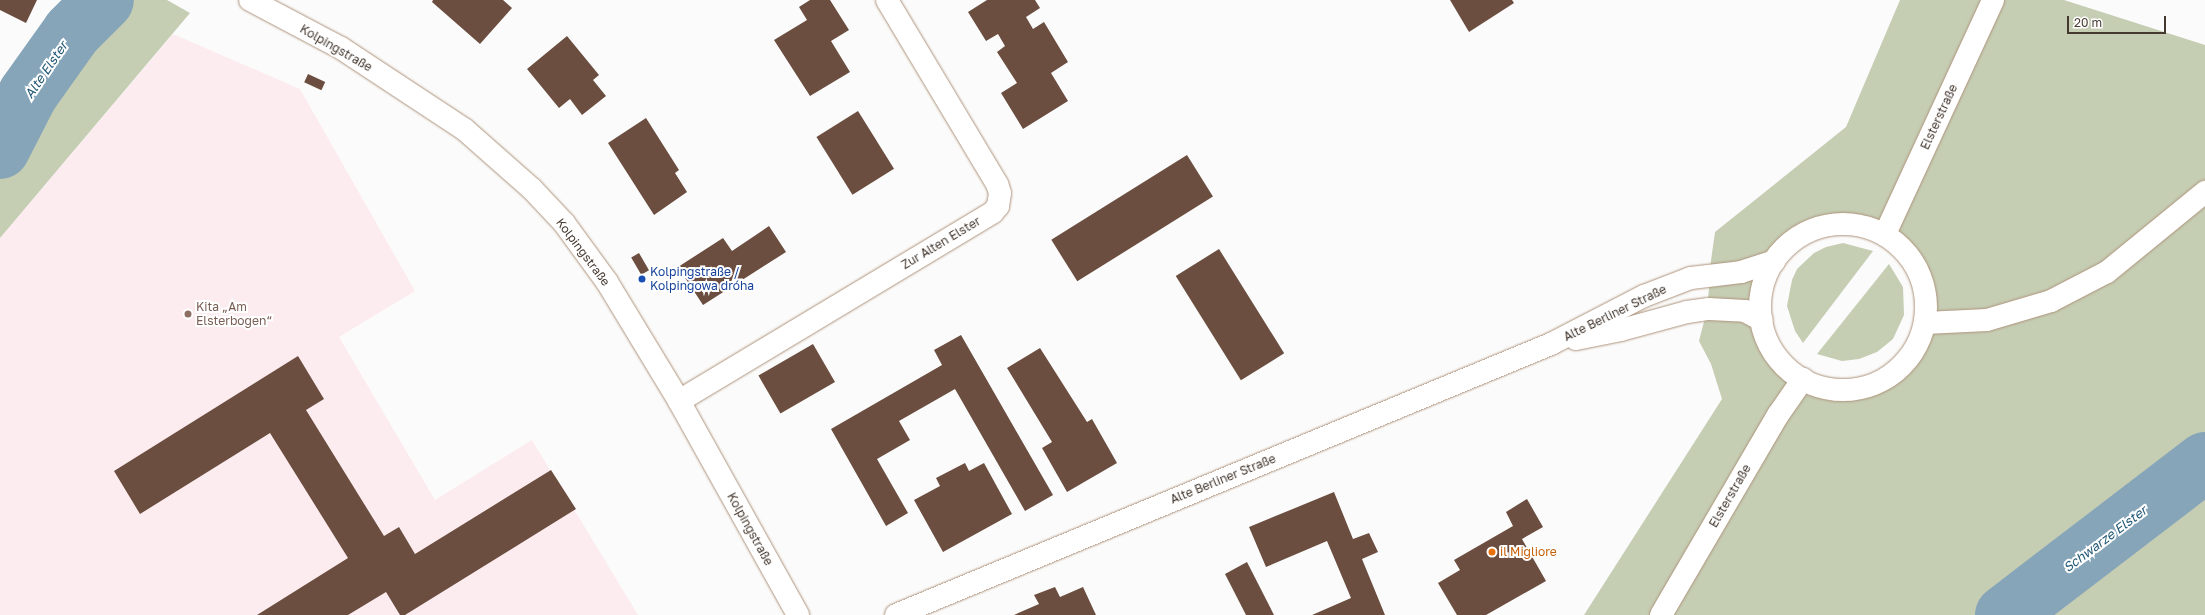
<!DOCTYPE html>
<html>
<head>
<meta charset="utf-8">
<style>
	body { margin:0 }
	#map { position:relative; width:2205px; height:615px; overflow:hidden; background:#fbfbfb; font-family:"Golos Text",sans-serif }
	div>[style] { position:absolute }
	[style*='--x'] { left:calc(var(--x)*1px); top:calc(var(--y)*1px); width:calc(var(--w)*1px); rotate:calc(var(--a)*1deg) }
	.education>* { inset:0; background:#fcecef }
	.green>* { inset:0; background:#c5cdb3 }
	.river>* { height:60px; margin:-30px; padding:0 30px; transform-origin:30px; border-radius:30px; background:#86a5b9 }
	.building>* { inset:0; background:#6b4e3f; transform-origin:0 0 }
	.roads { filter:drop-shadow(0 0 1px #ae937b) drop-shadow(0 0 1px #ae937b) }
	.minor>* { height:22px; margin:-11px; padding:0 11px; transform-origin:11px; border-radius:11px; background:#fff }
	.major>* { height:22px; margin:-11px; padding:0 11px; transform-origin:11px; border-radius:11px; background:#fff }
	.major>.ring { margin:-11px; padding:0; box-sizing:content-box; background:none; border:22px solid #fff; border-radius:50% }
	.dots>* { width:11px; height:11px; translate:-50% -50%; box-sizing:border-box; border:2px solid #fff; border-radius:50% }
	span { translate:-50% -50%; white-space:nowrap; text-align:center; line-height:1.15; -webkit-text-stroke:4px #fff; paint-order:stroke }
	.street-label { font-size:12px; color:#44382f }
	.transit-label { font-size:12px; color:#164399 }
	.left { translate:0 -50%; text-align:left }
	.education-label { font-size:12px; color:#785e54 }
	.food-label { font-size:12px; color:#c56008 }
	.water-label { font-size:13px; color:#235977; font-style:italic }
	.scale { position:absolute; left:2067px; top:16px; width:99px; height:18px; box-sizing:border-box; border:2px solid #44382f; border-top:0; padding-left:5px; font-size:12px; line-height:14px; white-space:nowrap; color:#44382f; -webkit-text-stroke:3px #fff; paint-order:stroke }
</style>
</head>
<body>
<div id="map">
	<div class="education">
		<div style="clip-path:polygon(173px 34px,300px 89px,415px 291px,339px 337px,435px 500px,532px 440px,638px 615px,0 615px,0 238px)"></div>
	</div>
	<div class="green">
		<div style="clip-path:polygon(114px 0,167px 0,190px 13px,0 238px,0 149px,28px 94px)"></div>
		<div style="clip-path:polygon(1900px 0,1992px 0,1885px 233px,1862px 223px,1836px 221px,1811px 228px,1788px 241px,1772px 258px,1709px 275px,1715px 232px,1846px 127px)"></div>
		<div style="clip-path:polygon(1995px 0,2064px 0,2205px 45px,2205px 188px,2106px 271px,2051px 298px,1926px 321px,1927px 297px,1920px 271px,1905px 250px,1887px 234px)"></div>
		<div style="clip-path:polygon(2205px 196px,2205px 615px,1663px 615px,1803px 381px,1836px 390px,1854px 390px,1870px 386px,1886px 379px,1900px 368px,1921px 340px,1925px 324px,2053px 303px)"></div>
		<div style="clip-path:polygon(1843px 243px,1873px 251px,1803px 343px,1795px 331px,1787px 306px,1792px 280px,1797px 269px,1814px 253px,1826px 247px)"></div>
		<div style="clip-path:polygon(1771px 264px,1761px 286px,1759px 313px,1766px 340px,1781px 363px,1801px 379px,1658px 615px,1584px 615px,1722px 399px,1711px 364px,1699px 341px,1707px 310px,1710px 277px)"></div>
		<div style="clip-path:polygon(1889px 264px,1903px 287px,1904px 315px,1893px 339px,1877px 352px,1859px 359px,1842px 361px,1817px 354px)"></div>
	</div>
	<div class="river">
		<div style="--x:0;--y:149;--w:62;--a:-63"></div>
		<div style="--x:28;--y:94;--w:76;--a:-54.6"></div>
		<div style="--x:72;--y:32;--w:45;--a:-45"></div>
		<div style="--x:2005;--y:615;--w:252;--a:-37.4"></div>
	</div>
	<div class="building">
		<div style="clip-path:polygon(0 0,37px 0,26px 23px,0 10px)"></div>
		<div style="clip-path:polygon(433px 0,503px 0,512px 8px,480px 44px,432px 2px)"></div>
		<div style="clip-path:polygon(810px 0,830px 0,849px 30px,831px 41px,850px 72px,810px 96px,774px 40px,807px 20px,799px 7px)"></div>
		<div style="clip-path:polygon(987px 0,1035px 0,1040px 8px,1026px 17px,1033px 29px,1044px 22px,1068px 62px,1051px 73px,1068px 101px,1023px 129px,1001px 93px,1017px 83px,997px 52px,1005px 46px,998px 34px,986px 41px,968px 12px)"></div>
		<div style="clip-path:polygon(1450px 0,1512px 0,1514px 3px,1469px 32px)"></div>
		<div style="clip-path:polygon(567px 36px,599px 75px,593px 80px,606px 96px,582px 115px,570px 99px,559px 108px,527px 69px)"></div>
		<div style="left:308px;top:74px;width:19px;height:9px;rotate:25deg"></div>
		<div style="left:858px;top:111px;width:68px;height:49px;rotate:58deg"></div>
		<div style="clip-path:polygon(646px 118px,679px 170px,675px 173px,687px 192px,654px 215px,608px 143px)"></div>
		<div style="left:1187px;top:155px;width:49px;height:160px;rotate:58deg"></div>
		<div style="clip-path:polygon(769px 226px,786px 252px,703px 305px,678px 267px,723px 238px,732px 251px)"></div>
		<div style="left:1219px;top:249px;width:123px;height:51px;rotate:58deg"></div>
		<div style="left:639px;top:253px;width:20px;height:9px;rotate:60deg"></div>
		<div style="clip-path:polygon(961px 335px,1053px 495px,1025px 511px,955px 389px,899px 421px,910px 440px,877px 459px,908px 513px,886px 526px,831px 429px,942px 365px,934px 350px)"></div>
		<div style="left:813px;top:344px;width:44px;height:63px;rotate:60deg"></div>
		<div style="clip-path:polygon(1040px 348px,1087px 422px,1092px 419px,1117px 463px,1067px 492px,1042px 448px,1052px 442px,1007px 368px)"></div>
		<div style="clip-path:polygon(298px 356px,324px 399px,306px 410px,384px 536px,399px 527px,415px 554px,551px 470px,576px 509px,405px 615px,400px 615px,386px 592px,348px 615px,257px 615px,348px 558px,270px 433px,140px 514px,114px 471px)"></div>
		<div style="clip-path:polygon(965px 463px,969px 471px,984px 463px,1012px 514px,943px 552px,914px 500px,940px 486px,936px 478px)"></div>
		<div style="clip-path:polygon(1334px 492px,1353px 539px,1369px 533px,1378px 552px,1362px 559px,1385px 615px,1312px 615px,1351px 598px,1327px 541px,1266px 567px,1249px 527px)"></div>
		<div style="clip-path:polygon(1527px 499px,1543px 527px,1522px 539px,1546px 581px,1486px 615px,1457px 615px,1438px 583px,1460px 570px,1454px 560px,1513px 526px,1506px 512px)"></div>
		<div style="clip-path:polygon(1247px 562px,1274px 615px,1246px 615px,1225px 574px)"></div>
		<div style="clip-path:polygon(1055px 587px,1060px 597px,1083px 587px,1096px 615px,1014px 615px,1039px 604px,1034px 595px)"></div>
	</div>
	<div class="roads">
		<div class="minor">
			<div style="--x:250;--y:0;--w:103;--a:27.8"></div>
			<div style="--x:341;--y:48;--w:147;--a:33.4"></div>
			<div style="--x:464;--y:129;--w:91;--a:41.4"></div>
			<div style="--x:532;--y:189;--w:47;--a:46.7"></div>
			<div style="--x:564;--y:223;--w:73;--a:53.9"></div>
			<div style="--x:607;--y:282;--w:139;--a:58.8"></div>
			<div style="--x:679;--y:401;--w:245;--a:60.9"></div>
			<div style="--x:1576;--y:339;--w:46;--a:-11.3"></div>
			<div style="--x:1621;--y:330;--w:68;--a:-15.3"></div>
			<div style="--x:1687;--y:312;--w:22;--a:-8"></div>
			<div style="--x:1709;--y:309;--w:36;--a:3"></div>
			<div style="--x:1745;--y:311;--w:19;--a:28"></div>
			<div style="--x:679;--y:401;--w:366;--a:-31"></div>
			<div style="--x:993;--y:212;--w:8;--a:-50"></div>
			<div style="--x:998;--y:206;--w:13;--a:-81"></div>
			<div style="--x:1000;--y:193;--w:9;--a:-108"></div>
			<div style="--x:997;--y:184;--w:214;--a:-120.9"></div>
			<div style="--x:896;--y:615;--w:709;--a:-22.48"></div>
			<div style="--x:1551;--y:344;--w:105;--a:-27.3"></div>
			<div style="--x:1644;--y:296;--w:50;--a:-21"></div>
			<div style="--x:1691;--y:278;--w:50;--a:-6.8"></div>
			<div style="--x:1741;--y:272;--w:35;--a:-18"></div>
		</div>
		<div class="major">
			<div class="ring" style="left:1760px;top:224px;width:144px;height:144px"></div>
			<div style="--x:1885;--y:234;--w:258;--a:-65.2"></div>
			<div style="--x:1925;--y:323;--w:62;--a:-2.8"></div>
			<div style="--x:1987;--y:320;--w:67;--a:-16.5"></div>
			<div style="--x:2051;--y:301;--w:63;--a:-27.4"></div>
			<div style="--x:2107;--y:272;--w:127;--a:-39.2"></div>
			<div style="--x:1661;--y:615;--w:232;--a:-59.7"></div>
			<div style="--x:1778;--y:415;--w:44;--a:-55.2"></div>
		</div>
	</div>
	<div class="dots">
		<div style="left:642px;top:279px;background:#1a4fb4"></div>
		<div style="left:188px;top:314px;background:#8d6e63"></div>
		<div style="left:1492px;top:552px;background:#e8710a"></div>
	</div>
	<div class="street-label">
		<span style="left:336px;top:48px;rotate:30deg">Kolpingstraße</span>
		<span style="left:1939px;top:117px;rotate:-65deg">Elsterstraße</span>
		<span style="left:941px;top:243px;rotate:-31deg">Zur Alten Elster</span>
		<span style="left:583px;top:252px;rotate:53deg">Kolpingstraße</span>
		<span style="left:1615px;top:313px;rotate:-26deg">Alte Berliner Straße</span>
		<span style="left:1223px;top:479px;rotate:-22deg">Alte Berliner Straße</span>
		<span style="left:1730px;top:496px;rotate:-60deg">Elsterstraße</span>
		<span style="left:750px;top:529px;rotate:61deg">Kolpingstraße</span>
	</div>
	<div class="transit-label">
		<span class="left" style="left:650px;top:279px">Kolpingstraße /<br>Kolpingowa dróha</span>
	</div>
	<div class="education-label">
		<span class="left" style="left:196px;top:314px">Kita „Am<br>Elsterbogen“</span>
	</div>
	<div class="food-label">
		<span class="left" style="left:1500px;top:552px">il Migliore</span>
	</div>
	<div class="water-label">
		<span style="left:46px;top:70px;rotate:-56deg">Alte Elster</span>
		<span style="left:2105px;top:539px;rotate:-37deg">Schwarze Elster</span>
	</div>
	<div class="scale">20 m</div>
</div>
</body>
</html>
